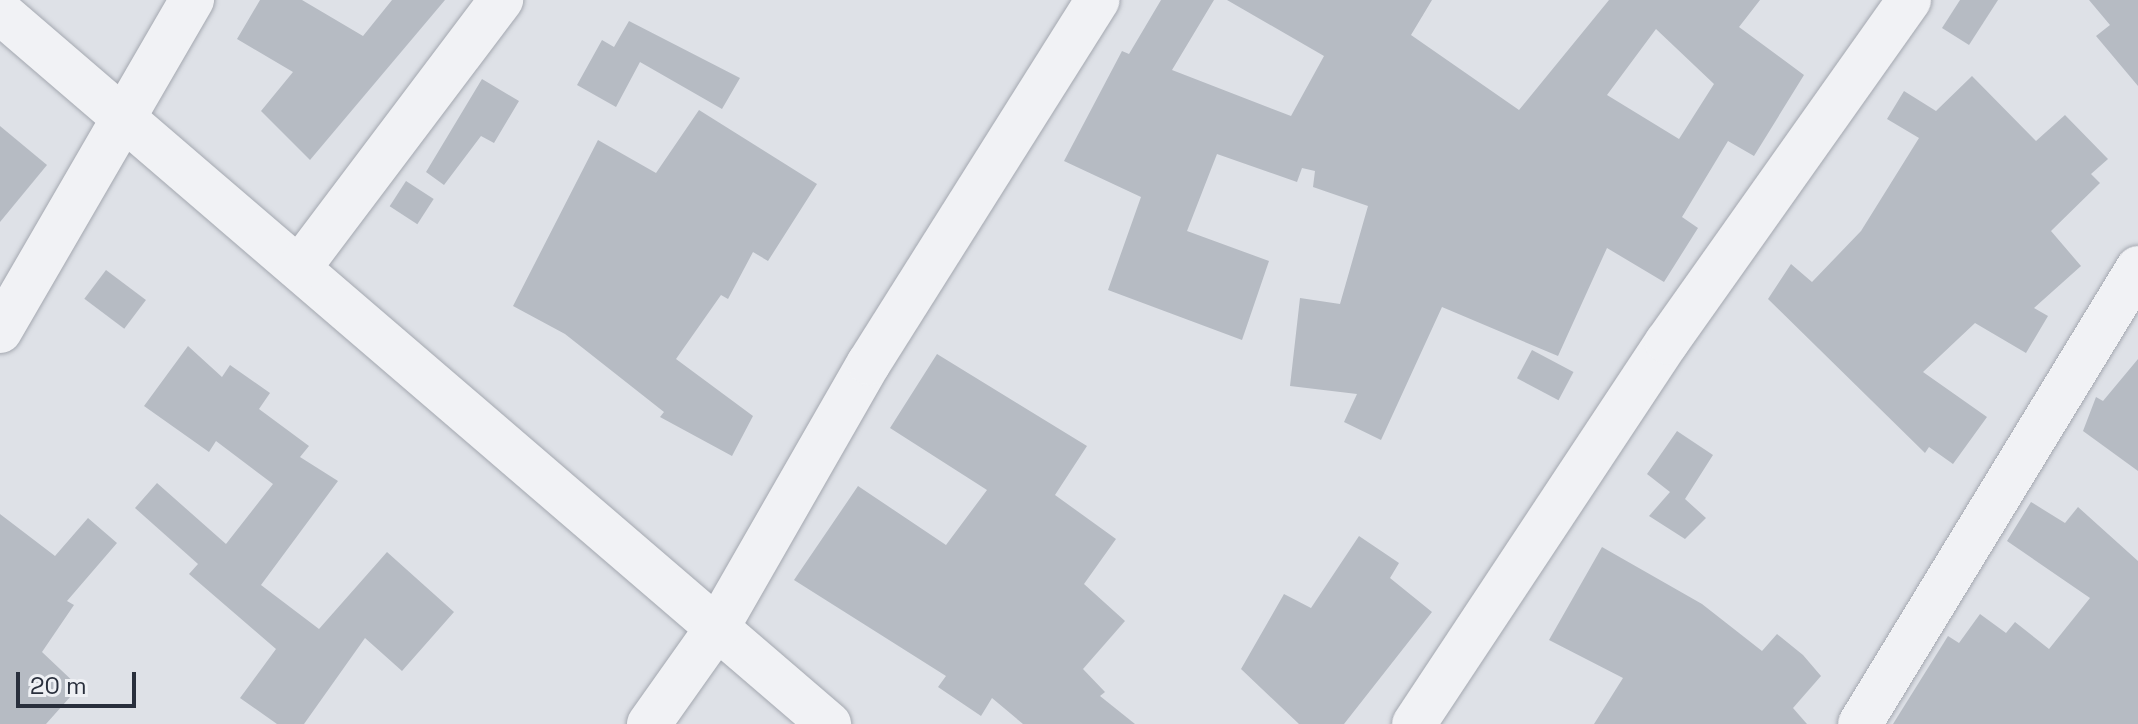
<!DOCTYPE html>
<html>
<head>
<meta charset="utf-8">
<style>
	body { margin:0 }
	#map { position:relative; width:2138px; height:724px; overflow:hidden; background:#dee1e7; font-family:"Space Grotesk",sans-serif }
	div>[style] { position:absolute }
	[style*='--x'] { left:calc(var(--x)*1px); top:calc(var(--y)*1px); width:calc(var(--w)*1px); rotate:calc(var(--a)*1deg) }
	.building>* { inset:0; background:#b6bbc3; transform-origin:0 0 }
	.roads { filter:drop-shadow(0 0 2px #a4a8b0) drop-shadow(0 0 2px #a4a8b0) }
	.minor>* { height:44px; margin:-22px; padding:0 22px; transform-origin:22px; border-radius:22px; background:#f1f2f5 }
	span { translate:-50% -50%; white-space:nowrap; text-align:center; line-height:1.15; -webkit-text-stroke:8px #eef0f4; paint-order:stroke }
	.scale { position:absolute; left:16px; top:672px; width:120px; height:36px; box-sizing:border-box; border:4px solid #292f3c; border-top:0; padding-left:10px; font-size:24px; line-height:28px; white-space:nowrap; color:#292f3c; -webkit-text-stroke:6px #eef0f4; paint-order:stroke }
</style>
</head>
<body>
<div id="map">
	<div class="building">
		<div style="clip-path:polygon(260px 0,302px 0,363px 36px,392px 0,445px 0,310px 160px,261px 111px,293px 72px,237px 39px)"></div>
		<div style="clip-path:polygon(evenodd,1161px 0,1214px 0,1172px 70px,1291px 116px,1324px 56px,1227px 0,1432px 0,1411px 35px,1519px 110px,1609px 0,1760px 0,1739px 27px,1804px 75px,1754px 156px,1728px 141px,1682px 217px,1698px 228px,1664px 282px,1607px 248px,1558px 356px,1442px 307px,1381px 440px,1344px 422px,1357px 394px,1290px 386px,1300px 298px,1340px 304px,1368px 206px,1313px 187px,1315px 171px,1302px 168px,1297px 182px,1217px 154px,1187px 231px,1269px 261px,1242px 340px,1108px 290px,1141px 197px,1064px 161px,1122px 51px,1129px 54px,1161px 0,1656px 29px,1714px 84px,1679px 139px,1607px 95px,1656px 29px)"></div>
		<div style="clip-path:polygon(1960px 0,1998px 0,1969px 45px,1942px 28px)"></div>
		<div style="clip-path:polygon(2089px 0,2138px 0,2138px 86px,2096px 36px,2110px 25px)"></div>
		<div style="clip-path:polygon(629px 21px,740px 78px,722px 109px,640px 62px,616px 107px,577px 85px,602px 40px,614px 47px)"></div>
		<div style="clip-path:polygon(1972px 76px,2036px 141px,2065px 115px,2108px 159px,2091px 174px,2100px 183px,2051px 231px,2081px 266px,2034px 308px,2048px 316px,2026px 353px,1975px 323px,1923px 372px,1987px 417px,1953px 464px,1929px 447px,1925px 453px,1768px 299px,1791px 264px,1812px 282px,1861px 231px,1919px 138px,1887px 119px,1904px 91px,1936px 111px)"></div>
		<div style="clip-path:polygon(482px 79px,519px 101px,494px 143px,481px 136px,444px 185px,426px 172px)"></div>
		<div style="clip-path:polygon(699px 110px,817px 184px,768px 261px,753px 252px,728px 299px,721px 295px,676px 359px,753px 416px,732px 456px,660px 417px,664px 412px,565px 334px,513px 306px,598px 140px,656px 173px)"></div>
		<div style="clip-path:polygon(0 126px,47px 165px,0 222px)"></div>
		<div style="left:406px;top:181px;width:33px;height:30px;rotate:33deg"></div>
		<div style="left:106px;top:270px;width:50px;height:36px;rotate:37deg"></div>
		<div style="clip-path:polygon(188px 346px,222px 377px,230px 365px,270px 393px,259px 409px,309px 446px,300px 457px,338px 481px,261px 585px,319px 629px,387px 552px,454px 612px,402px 671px,365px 638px,304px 724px,277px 724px,240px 698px,276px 649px,189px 574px,198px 564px,135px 508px,157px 483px,226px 544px,273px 484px,216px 441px,209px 452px,144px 406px)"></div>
		<div style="left:1532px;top:350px;width:47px;height:32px;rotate:28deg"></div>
		<div style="clip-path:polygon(937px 354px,1087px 446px,1055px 495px,1116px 539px,1084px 584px,1125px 621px,1083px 669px,1105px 692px,1100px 696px,1135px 724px,1023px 724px,992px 698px,981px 716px,938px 687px,946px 676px,794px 580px,858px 486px,946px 545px,987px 490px,890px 428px)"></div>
		<div style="clip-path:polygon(2138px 359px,2138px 471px,2083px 431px,2096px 397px,2103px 401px)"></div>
		<div style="clip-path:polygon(1677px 431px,1713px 455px,1685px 499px,1706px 518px,1685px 539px,1649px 516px,1670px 492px,1647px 474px)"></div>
		<div style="clip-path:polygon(2031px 502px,2065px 523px,2078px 507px,2138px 561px,2138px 724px,1893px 724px,1948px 636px,1959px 643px,1980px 614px,2006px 633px,2015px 622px,2049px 649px,2090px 598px,2007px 541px)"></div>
		<div style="clip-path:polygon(0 514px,55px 556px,88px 518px,117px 543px,67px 601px,74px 605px,42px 652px,79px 687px,46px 724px,0 724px)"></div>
		<div style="clip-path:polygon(1359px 536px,1399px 563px,1390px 578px,1432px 612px,1344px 724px,1299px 724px,1241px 669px,1284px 594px,1311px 608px)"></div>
		<div style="clip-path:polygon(1602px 547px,1702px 604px,1762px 651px,1777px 634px,1803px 655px,1821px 676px,1793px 708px,1807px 724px,1594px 724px,1623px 678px,1549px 640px)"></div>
	</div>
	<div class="roads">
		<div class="minor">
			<div style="--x:0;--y:12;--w:1093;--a:40.66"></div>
			<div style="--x:299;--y:268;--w:336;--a:-53"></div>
			<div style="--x:0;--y:331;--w:383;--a:-59.9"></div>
			<div style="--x:649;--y:724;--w:118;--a:-54.7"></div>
			<div style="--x:717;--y:628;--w:305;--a:-60.2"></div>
			<div style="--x:869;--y:363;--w:429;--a:-57.8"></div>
			<div style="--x:1414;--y:724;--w:458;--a:-56.5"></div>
			<div style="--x:1667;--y:342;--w:419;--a:-54.7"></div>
			<div style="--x:1860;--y:724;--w:534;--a:-58.63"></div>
		</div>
	</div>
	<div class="scale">20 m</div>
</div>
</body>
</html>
